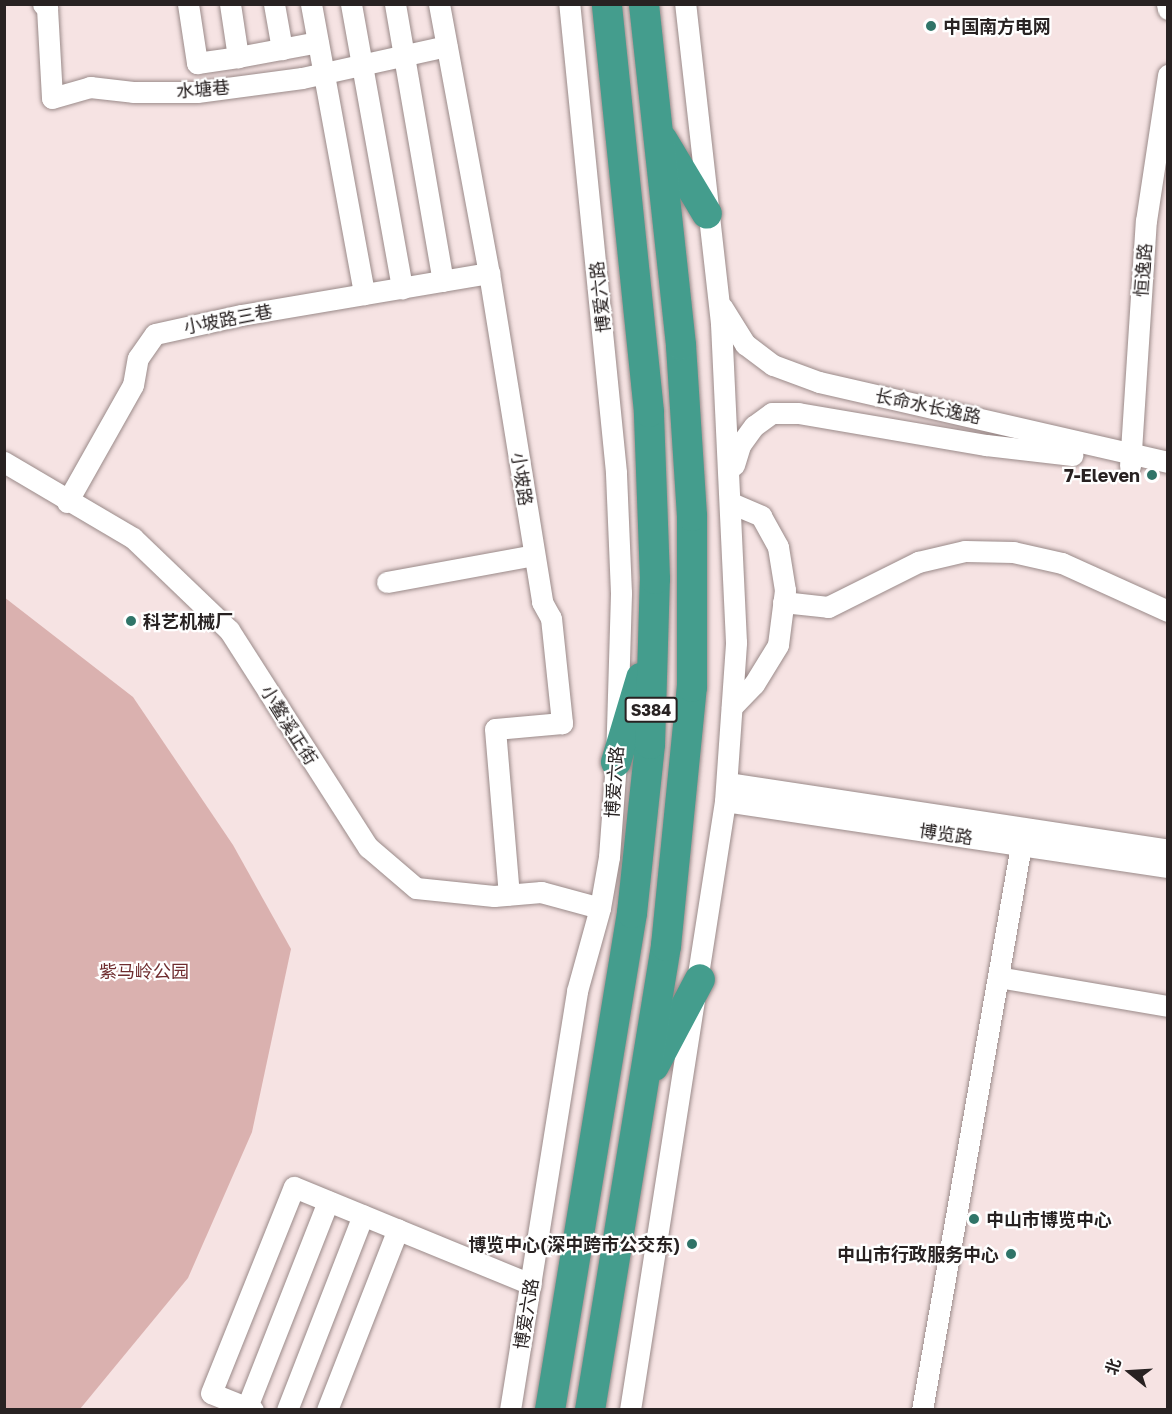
<!DOCTYPE html>
<html>
<head>
<meta charset="utf-8">
<style>
	body { margin:0 }
	#map { position:relative; width:1172px; height:1414px; overflow:hidden; background:#f6e3e3; font-family:"Golos Text","Noto Sans SC",sans-serif }
	div>[style] { position:absolute }
	[style*='--x'] { left:calc(var(--x)*1px); top:calc(var(--y)*1px); width:calc(var(--w)*1px); rotate:calc(var(--a)*1deg) }
	.green>* { inset:0; background:#dab1af }
	.roads { filter:drop-shadow(0 0 2px #9a8a89) drop-shadow(0 0 2px #9a8a89) }
	.minor>* { height:21px; margin:-10.5px; padding:0 10.5px; transform-origin:10.5px; border-radius:10.5px; background:#fff }
	.highway>* { height:30px; margin:-15px; padding:0 15px; transform-origin:15px; border-radius:15px; background:#449d8d }
	.dots>* { width:16px; height:16px; translate:-50% -50%; box-sizing:border-box; border:3px solid #fff; border-radius:50% }
	span { translate:-50% -50%; white-space:nowrap; text-align:center; line-height:1.15; -webkit-text-stroke:4.5px #fff; paint-order:stroke }
	.shield-label span { padding:2px 4px; background:#fff; border:2px solid; border-radius:4px; -webkit-text-stroke-width:0 }
	.shield-label { font-size:16px; color:#282222; font-weight:700 }
	.poi-label { font-size:18px; color:#282222; font-weight:700 }
	.left { translate:0 -50%; text-align:left }
	.right { translate:-100% -50%; text-align:right }
	.street-label { font-size:18px; color:#282222 }
	.park-label { font-size:18px; color:#6f2d2f }
	.frame { position:absolute; inset:0; border:6px solid #282222; pointer-events:none }
	.north { position:absolute; left:1100px; top:1342px; width:60px; height:60px; -webkit-text-stroke:4px #fff; paint-order:stroke; rotate:288deg; font-size:16px; font-weight:700; line-height:24px; text-align:center; color:#282222 }
	.north::after { content:''; display:block; margin:auto; width:21px; height:27px; background:#282222; clip-path:polygon(50% 0,100% 100%,50% 72%,0 100%) }
</style>
</head>
<body>
<div id="map">
	<div class="green">
		<div style="clip-path:polygon(4px 597px,133px 697px,233px 845px,291px 949px,252px 1132px,188px 1278px,80px 1409px,5px 1409px)"></div>
	</div>
	<div class="roads">
		<div class="minor">
			<div style="--x:43;--y:4;--w:6;--a:45"></div>
			<div style="--x:47;--y:8;--w:90;--a:86.8"></div>
			<div style="--x:52;--y:98;--w:40;--a:-16"></div>
			<div style="--x:90;--y:87;--w:43;--a:6.6"></div>
			<div style="--x:133;--y:92;--w:64;--a:0"></div>
			<div style="--x:197;--y:92;--w:106;--a:-7.6"></div>
			<div style="--x:302;--y:78;--w:148;--a:-12.5"></div>
			<div style="--x:188;--y:4;--w:60;--a:81.3"></div>
			<div style="--x:197;--y:63;--w:41;--a:-8.3"></div>
			<div style="--x:230;--y:4;--w:54;--a:81.4"></div>
			<div style="--x:238;--y:57;--w:81;--a:-10.6"></div>
			<div style="--x:274;--y:4;--w:46;--a:79.9"></div>
			<div style="--x:311;--y:4;--w:295;--a:79.6"></div>
			<div style="--x:351;--y:4;--w:289;--a:79.8"></div>
			<div style="--x:395;--y:4;--w:281;--a:80.2"></div>
			<div style="--x:439;--y:4;--w:274;--a:79.5"></div>
			<div style="--x:489;--y:273;--w:333;--a:80.8"></div>
			<div style="--x:542;--y:602;--w:18;--a:61"></div>
			<div style="--x:551;--y:618;--w:106;--a:84"></div>
			<div style="--x:562;--y:723;--w:67;--a:174.9"></div>
			<div style="--x:495;--y:729;--w:166;--a:85.2"></div>
			<div style="--x:1167;--y:4;--w:5;--a:79"></div>
			<div style="--x:722;--y:307;--w:44;--a:58.1"></div>
			<div style="--x:745;--y:344;--w:35;--a:37"></div>
			<div style="--x:773;--y:365;--w:49;--a:20.3"></div>
			<div style="--x:819;--y:382;--w:358;--a:12.9"></div>
			<div style="--x:4;--y:462;--w:150;--a:30.5"></div>
			<div style="--x:133;--y:538;--w:133;--a:43.8"></div>
			<div style="--x:229;--y:630;--w:258;--a:57.4"></div>
			<div style="--x:368;--y:847;--w:63;--a:40.5"></div>
			<div style="--x:416;--y:888;--w:78;--a:5.9"></div>
			<div style="--x:494;--y:896;--w:47;--a:-4.9"></div>
			<div style="--x:541;--y:892;--w:61;--a:15.2"></div>
			<div style="--x:734;--y:465;--w:21;--a:-73"></div>
			<div style="--x:740;--y:445;--w:24;--a:-54"></div>
			<div style="--x:754;--y:426;--w:22;--a:-36"></div>
			<div style="--x:772;--y:413;--w:26;--a:0"></div>
			<div style="--x:798;--y:413;--w:191;--a:9.7"></div>
			<div style="--x:986;--y:445;--w:87;--a:6.6"></div>
			<div style="--x:1130;--y:466;--w:246;--a:-86.3"></div>
			<div style="--x:1146;--y:221;--w:148;--a:-81.4"></div>
			<div style="--x:67;--y:502;--w:134;--a:-60.6"></div>
			<div style="--x:133;--y:385;--w:27;--a:-80"></div>
			<div style="--x:138;--y:358;--w:29;--a:-55"></div>
			<div style="--x:155;--y:334;--w:88;--a:-12.5"></div>
			<div style="--x:241;--y:315;--w:252;--a:-9.6"></div>
			<div style="--x:731;--y:503;--w:33;--a:23"></div>
			<div style="--x:761;--y:516;--w:35;--a:61"></div>
			<div style="--x:778;--y:547;--w:44;--a:80.8"></div>
			<div style="--x:785;--y:590;--w:55;--a:97.3"></div>
			<div style="--x:778;--y:645;--w:46;--a:121.6"></div>
			<div style="--x:754;--y:684;--w:32;--a:134"></div>
			<div style="--x:387;--y:582;--w:149;--a:-10.4"></div>
			<div style="--x:783;--y:602;--w:45;--a:6.3"></div>
			<div style="--x:828;--y:607;--w:101;--a:-26.6"></div>
			<div style="--x:918;--y:562;--w:48;--a:-13.2"></div>
			<div style="--x:965;--y:551;--w:48;--a:1.2"></div>
			<div style="--x:1013;--y:552;--w:50;--a:12.7"></div>
			<div style="--x:1062;--y:563;--w:116;--a:24.4"></div>
			<div style="--x:727;--y:783;--w:446;--a:8.6"></div>
			<div style="--x:725;--y:801;--w:448;--a:8.5"></div>
			<div style="--x:998;--y:977;--w:172;--a:9.7"></div>
			<div style="--x:247;--y:1407;--w:221;--a:-68.5"></div>
			<div style="--x:253;--y:1410;--w:45;--a:-158"></div>
			<div style="--x:211;--y:1393;--w:222;--a:-68.1"></div>
			<div style="--x:294;--y:1187;--w:256;--a:22.3"></div>
			<div style="--x:287;--y:1410;--w:209;--a:-68.7"></div>
			<div style="--x:327;--y:1410;--w:194;--a:-68.6"></div>
			<div style="--x:510;--y:1410;--w:424;--a:-80.9"></div>
			<div style="--x:577;--y:991;--w:86;--a:-74.5"></div>
			<div style="--x:600;--y:908;--w:52;--a:-80"></div>
			<div style="--x:609;--y:857;--w:95;--a:-85.8"></div>
			<div style="--x:616;--y:762;--w:169;--a:-88.3"></div>
			<div style="--x:621;--y:593;--w:121;--a:-92.4"></div>
			<div style="--x:616;--y:472;--w:470;--a:-95.7"></div>
			<div style="--x:630;--y:1410;--w:616;--a:-81.13"></div>
			<div style="--x:725;--y:801;--w:159;--a:-86"></div>
			<div style="--x:736;--y:642;--w:319;--a:-92.7"></div>
			<div style="--x:721;--y:323;--w:321;--a:-96.4"></div>
			<div style="--x:922;--y:1410;--w:574;--a:-80.06"></div>
		</div>
		<div class="highway">
			<div style="--x:662;--y:139;--w:87;--a:59"></div>
			<div style="--x:616;--y:762;--w:88;--a:-73.4"></div>
			<div style="--x:654;--y:1066;--w:98;--a:-62.1"></div>
			<div style="--x:550;--y:1410;--w:504;--a:-80.63"></div>
			<div style="--x:632;--y:913;--w:170;--a:-83.9"></div>
			<div style="--x:650;--y:744;--w:165;--a:-88.3"></div>
			<div style="--x:655;--y:579;--w:167;--a:-92.1"></div>
			<div style="--x:649;--y:412;--w:410;--a:-95.9"></div>
			<div style="--x:590;--y:1410;--w:470;--a:-80.7"></div>
			<div style="--x:666;--y:946;--w:260;--a:-84.3"></div>
			<div style="--x:692;--y:687;--w:171;--a:-90"></div>
			<div style="--x:692;--y:516;--w:171;--a:-93.7"></div>
			<div style="--x:681;--y:345;--w:343;--a:-96.2"></div>
		</div>
	</div>
	<div class="dots">
		<div style="left:931px;top:26px;background:#307468"></div>
		<div style="left:1152px;top:475px;background:#307468"></div>
		<div style="left:131px;top:621px;background:#307468"></div>
		<div style="left:974px;top:1219px;background:#307468"></div>
		<div style="left:692px;top:1244px;background:#307468"></div>
		<div style="left:1011px;top:1254px;background:#307468"></div>
	</div>
	<div class="shield-label">
		<span style="left:651px;top:710px">S384</span>
	</div>
	<div class="poi-label">
		<span class="left" style="left:943px;top:26px">中国南方电网</span>
		<span class="right" style="left:1140px;top:475px">7-Eleven</span>
		<span class="left" style="left:143px;top:621px">科艺机械厂</span>
		<span class="left" style="left:986px;top:1219px">中山市博览中心</span>
		<span class="right" style="left:680px;top:1244px">博览中心(深中跨市公交东)</span>
		<span class="right" style="left:999px;top:1254px">中山市行政服务中心</span>
	</div>
	<div class="street-label">
		<span style="left:203px;top:89px;rotate:-5deg">水塘巷</span>
		<span style="left:1143px;top:270px;rotate:-86deg">恒逸路</span>
		<span style="left:600px;top:297px;rotate:-96deg">博爱六路</span>
		<span style="left:228px;top:319px;rotate:-11deg">小坡路三巷</span>
		<span style="left:928px;top:406px;rotate:12deg">长命水长逸路</span>
		<span style="left:522px;top:479px;rotate:81deg">小坡路</span>
		<span style="left:289px;top:725px;rotate:58deg">小鳌溪正街</span>
		<span style="left:614px;top:782px;rotate:-86deg">博爱六路</span>
		<span style="left:946px;top:834px;rotate:8deg">博览路</span>
		<span style="left:526px;top:1314px;rotate:-81deg">博爱六路</span>
	</div>
	<div class="park-label">
		<span style="left:144px;top:971px">紫马岭公园</span>
	</div>
	<div class="frame"></div>
	<div class="north">北</div>
</div>
</body>
</html>
